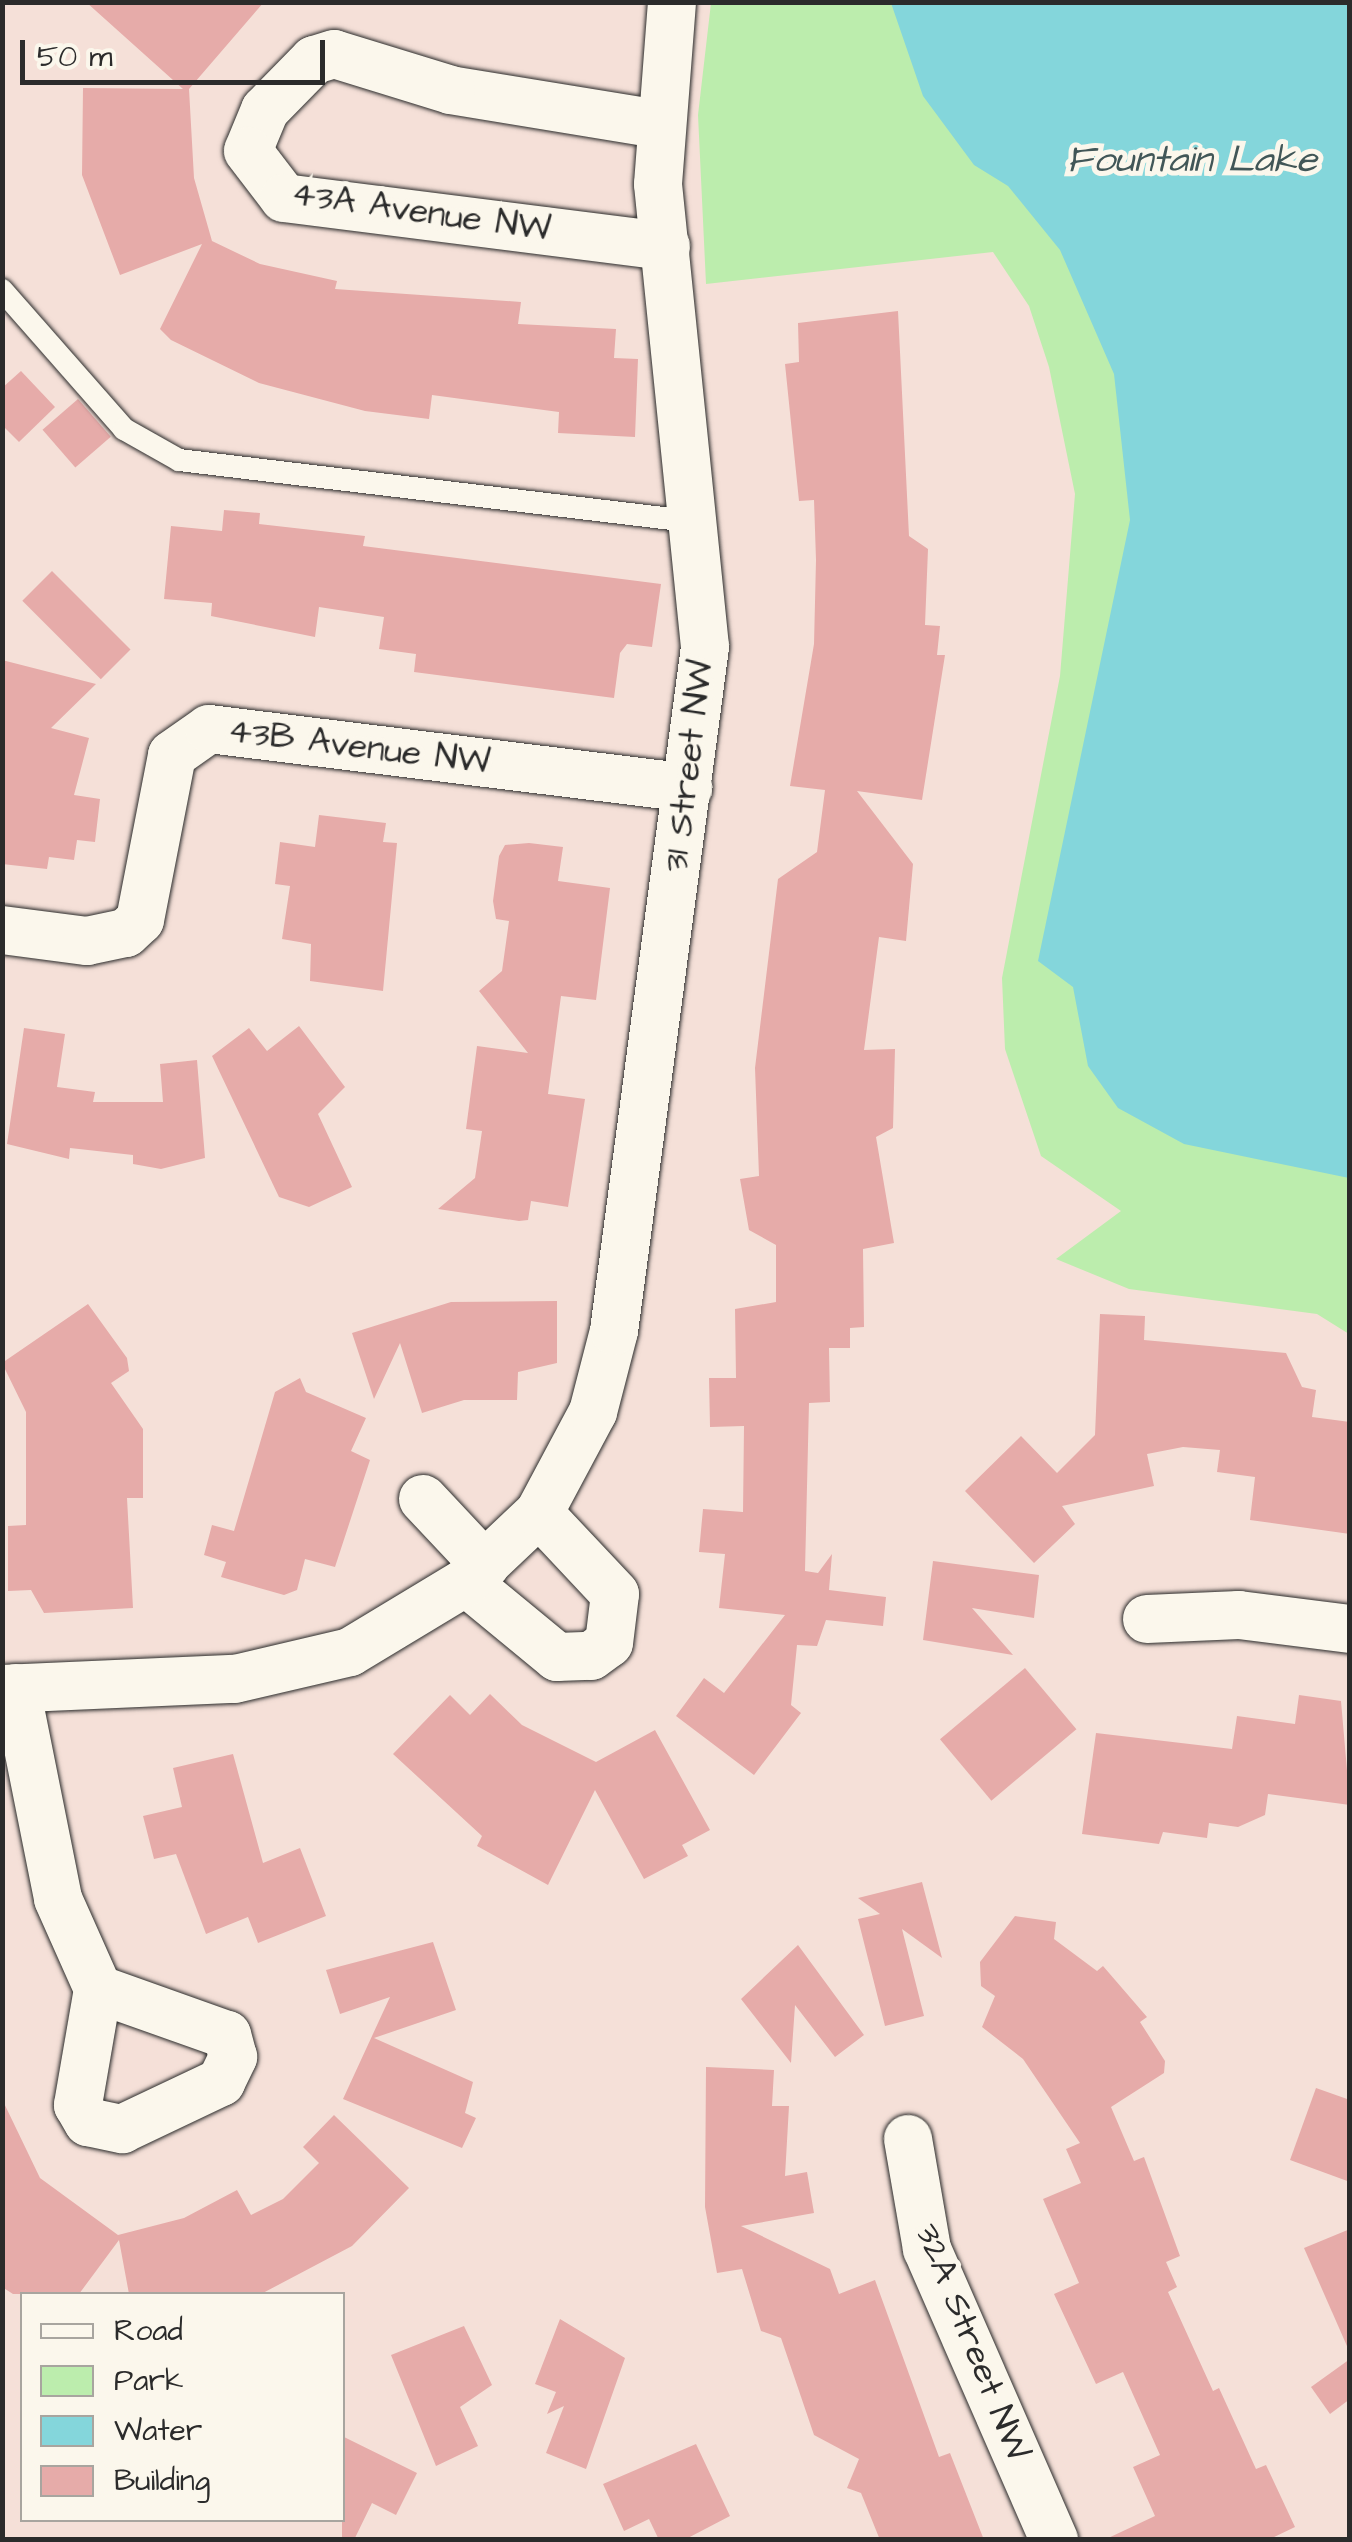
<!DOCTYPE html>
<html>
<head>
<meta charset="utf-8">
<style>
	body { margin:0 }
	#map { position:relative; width:1352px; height:2542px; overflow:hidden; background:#f5e0d8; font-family:"Architects Daughter",sans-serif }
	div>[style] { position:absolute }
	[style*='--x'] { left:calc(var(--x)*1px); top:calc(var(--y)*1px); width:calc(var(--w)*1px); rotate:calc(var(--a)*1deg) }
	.green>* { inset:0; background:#bcedad }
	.water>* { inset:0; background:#84d6db }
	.building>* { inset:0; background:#e6aba9; transform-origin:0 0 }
	.roads { filter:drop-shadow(0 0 2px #2b2b2b) drop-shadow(0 0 2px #2b2b2b) }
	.lane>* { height:22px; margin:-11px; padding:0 11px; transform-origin:11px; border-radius:11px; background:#fbf7ec }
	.street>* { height:48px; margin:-24px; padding:0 24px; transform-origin:24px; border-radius:24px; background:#fbf7ec }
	span { translate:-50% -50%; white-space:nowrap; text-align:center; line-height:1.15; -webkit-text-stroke:10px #fbf7ec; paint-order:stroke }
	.street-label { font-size:35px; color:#2b2b2b }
	.water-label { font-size:38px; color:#415657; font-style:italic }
	.frame { position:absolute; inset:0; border:5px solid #2b2b2b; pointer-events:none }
	.legend { position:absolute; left:20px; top:2292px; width:325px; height:230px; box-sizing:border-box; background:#fbf7ec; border:2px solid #a8a59f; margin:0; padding:12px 18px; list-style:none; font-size:30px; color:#2b2b2b }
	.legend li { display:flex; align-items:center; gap:20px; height:50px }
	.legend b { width:50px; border:2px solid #a8a59f }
	.scale { position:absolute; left:20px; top:40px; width:305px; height:45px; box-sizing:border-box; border:5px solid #2b2b2b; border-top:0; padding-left:12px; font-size:30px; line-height:35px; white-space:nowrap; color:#2b2b2b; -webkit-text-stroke:8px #fbf7ec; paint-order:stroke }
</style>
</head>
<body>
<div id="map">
	<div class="green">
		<div style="clip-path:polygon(711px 3px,1349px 3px,1349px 1334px,1317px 1314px,1129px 1289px,1056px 1259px,1121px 1211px,1041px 1156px,1005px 1049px,1002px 978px,1060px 676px,1075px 494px,1049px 367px,1029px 306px,993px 252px,706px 284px,698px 115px)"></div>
	</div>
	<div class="water">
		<div style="clip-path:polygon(891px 3px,1349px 3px,1349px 1178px,1184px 1144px,1118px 1108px,1088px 1066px,1073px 987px,1038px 961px,1130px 520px,1114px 374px,1060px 250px,1008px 186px,974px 165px,923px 96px)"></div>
	</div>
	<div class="building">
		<div style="clip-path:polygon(86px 2px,264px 2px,189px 89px,194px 178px,212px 241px,260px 264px,337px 281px,335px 289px,521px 302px,518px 324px,616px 329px,614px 358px,638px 359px,635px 437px,558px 433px,559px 412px,432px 395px,429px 419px,365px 411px,259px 383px,171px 340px,160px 329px,202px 244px,120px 275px,82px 175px,83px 88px,183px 89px)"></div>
		<div style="clip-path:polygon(898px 311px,909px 536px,928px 549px,925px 625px,940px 626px,937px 655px,945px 655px,922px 800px,857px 791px,913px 864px,906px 941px,879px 937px,864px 1050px,895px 1049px,893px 1128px,876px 1137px,894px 1243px,863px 1249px,864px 1327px,850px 1328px,850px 1348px,829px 1348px,830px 1402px,809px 1403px,805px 1571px,818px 1573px,832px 1554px,829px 1590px,886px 1597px,883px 1626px,826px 1620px,817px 1646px,797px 1645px,791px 1705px,801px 1713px,754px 1775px,676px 1716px,704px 1678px,724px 1693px,785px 1615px,719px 1608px,725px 1554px,699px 1552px,703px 1509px,743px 1512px,744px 1426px,710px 1427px,709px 1378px,736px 1378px,735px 1309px,776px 1302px,776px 1245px,749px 1230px,740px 1179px,759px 1176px,755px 1068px,778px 879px,817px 852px,825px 790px,790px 786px,814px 644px,816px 560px,814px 500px,799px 501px,785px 364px,799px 362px,798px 323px)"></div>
		<div style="clip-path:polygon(21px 371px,55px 407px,19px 442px,2px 425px,2px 388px)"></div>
		<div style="left:78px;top:399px;width:50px;height:47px;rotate:49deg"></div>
		<div style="clip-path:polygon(224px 510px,260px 513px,259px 524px,365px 536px,363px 546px,661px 584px,652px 647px,627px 644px,620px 653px,614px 698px,414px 672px,416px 654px,379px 649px,384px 617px,319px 607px,315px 637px,211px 616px,212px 603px,164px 599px,171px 526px,222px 531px)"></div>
		<div style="left:52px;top:571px;width:111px;height:42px;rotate:45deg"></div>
		<div style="clip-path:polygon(2px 660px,96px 684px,51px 728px,89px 738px,74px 795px,100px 799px,95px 842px,77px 840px,74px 860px,49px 857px,47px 869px,2px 864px)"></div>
		<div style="clip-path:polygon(319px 815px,386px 823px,383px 842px,397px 843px,383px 991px,310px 981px,311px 944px,282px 939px,290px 886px,275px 884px,280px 842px,315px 847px)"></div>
		<div style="clip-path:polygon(529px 843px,563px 847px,558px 881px,610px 888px,596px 1000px,561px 996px,548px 1094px,585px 1099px,568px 1207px,531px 1201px,528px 1220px,519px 1221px,438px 1209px,475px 1178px,482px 1131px,466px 1129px,477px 1046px,528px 1053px,479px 991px,502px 971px,509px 921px,496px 919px,493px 901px,499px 856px,505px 845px)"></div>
		<div style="clip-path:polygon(299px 1026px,345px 1087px,318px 1114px,352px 1187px,309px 1207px,279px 1197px,212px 1056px,249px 1028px,267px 1051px)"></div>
		<div style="clip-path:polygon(24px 1028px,65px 1034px,57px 1087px,95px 1092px,93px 1102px,163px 1102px,160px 1064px,197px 1060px,205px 1158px,161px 1169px,133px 1164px,133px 1155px,70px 1148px,69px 1159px,7px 1144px)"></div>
		<div style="clip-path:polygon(557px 1301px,557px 1363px,518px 1372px,517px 1400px,464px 1400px,422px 1413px,400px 1343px,374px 1399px,352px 1333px,451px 1302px)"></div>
		<div style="clip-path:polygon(88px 1304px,127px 1358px,129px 1371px,111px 1383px,143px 1429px,143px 1498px,127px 1498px,133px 1608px,44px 1613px,31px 1590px,8px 1591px,8px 1526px,26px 1525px,26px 1412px,2px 1363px)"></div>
		<div style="clip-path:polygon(1100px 1314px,1145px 1316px,1144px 1340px,1286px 1353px,1302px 1387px,1316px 1390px,1312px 1417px,1350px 1422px,1350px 1534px,1250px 1520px,1255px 1477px,1217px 1472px,1220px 1450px,1183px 1447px,1147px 1454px,1154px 1486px,1062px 1506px,1075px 1524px,1034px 1563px,965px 1491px,1021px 1436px,1057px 1473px,1095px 1435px)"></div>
		<div style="clip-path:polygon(300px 1378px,306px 1392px,366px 1418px,351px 1451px,370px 1460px,335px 1567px,305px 1559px,297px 1590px,284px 1595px,221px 1577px,226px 1562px,204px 1555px,212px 1525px,234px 1531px,275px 1392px)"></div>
		<div style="clip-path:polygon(933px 1561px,1039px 1575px,1034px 1618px,972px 1608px,1013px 1655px,923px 1640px)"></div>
		<div style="left:1025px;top:1668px;width:80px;height:111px;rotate:50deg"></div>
		<div style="clip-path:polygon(490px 1694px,522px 1725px,596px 1762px,655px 1730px,710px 1830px,682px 1845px,688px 1856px,644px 1879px,595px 1790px,548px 1885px,477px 1846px,482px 1836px,393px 1754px,450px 1695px,470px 1715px)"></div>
		<div style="clip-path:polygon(1299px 1695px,1341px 1701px,1350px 1805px,1268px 1794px,1265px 1815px,1238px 1827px,1209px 1823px,1207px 1838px,1163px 1832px,1159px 1844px,1082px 1834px,1096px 1733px,1232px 1749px,1237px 1716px,1295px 1724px)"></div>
		<div style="clip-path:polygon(233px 1754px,263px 1863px,300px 1848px,326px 1916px,258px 1943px,248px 1917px,206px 1934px,176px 1854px,154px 1859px,143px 1816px,182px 1807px,173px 1768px)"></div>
		<div style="clip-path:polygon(922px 1882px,942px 1958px,902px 1929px,924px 2016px,885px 2026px,858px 1919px,880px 1914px,858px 1898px)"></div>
		<div style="clip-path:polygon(1015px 1916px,1056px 1922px,1054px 1939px,1097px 1971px,1103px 1966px,1147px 2017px,1140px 2022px,1165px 2061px,1164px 2073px,1111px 2107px,1134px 2161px,1144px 2157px,1180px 2256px,1166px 2262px,1177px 2287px,1168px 2292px,1213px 2391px,1219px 2388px,1256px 2469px,1266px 2465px,1295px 2527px,1268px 2540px,1104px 2540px,1155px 2516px,1133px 2467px,1160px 2455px,1123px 2372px,1096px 2384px,1054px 2294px,1079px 2283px,1043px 2199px,1081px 2183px,1066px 2149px,1080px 2143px,1023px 2059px,982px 2027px,995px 1996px,981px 1986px,980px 1962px)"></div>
		<div style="clip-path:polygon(433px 1942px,456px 2010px,374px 2038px,473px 2082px,465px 2113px,476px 2118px,462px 2148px,343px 2099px,390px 1997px,340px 2014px,326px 1970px)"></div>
		<div style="clip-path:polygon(798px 1945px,864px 2035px,835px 2057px,795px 2005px,791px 2063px,741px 1999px)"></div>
		<div style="clip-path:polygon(706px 2067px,774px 2070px,772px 2106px,789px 2106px,785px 2176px,807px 2172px,814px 2213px,741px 2226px,830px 2269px,839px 2294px,875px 2280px,939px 2457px,950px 2453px,984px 2540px,880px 2540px,861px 2493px,847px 2488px,859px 2459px,814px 2435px,781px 2338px,761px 2331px,742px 2269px,717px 2273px,705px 2207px)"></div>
		<div style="clip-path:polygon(1316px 2088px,1350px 2100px,1350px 2182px,1290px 2160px)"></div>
		<div style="clip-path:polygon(2px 2099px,40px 2178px,118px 2235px,184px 2218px,237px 2190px,251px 2215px,283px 2199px,319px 2163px,303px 2147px,334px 2115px,409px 2188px,352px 2246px,261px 2294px,129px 2294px,119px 2240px,79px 2294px,13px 2294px,2px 2287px)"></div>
		<div style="clip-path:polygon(1350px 2229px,1350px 2353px,1304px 2248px)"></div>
		<div style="clip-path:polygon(560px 2319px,625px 2358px,586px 2469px,546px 2453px,564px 2406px,547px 2414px,556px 2392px,535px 2384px)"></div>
		<div style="clip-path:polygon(464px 2326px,492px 2385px,460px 2407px,478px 2446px,436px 2466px,391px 2355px)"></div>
		<div style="clip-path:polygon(1350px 2359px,1350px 2399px,1330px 2414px,1311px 2387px)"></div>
		<div style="clip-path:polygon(342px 2436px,417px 2473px,396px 2515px,372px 2503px,354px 2540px,342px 2540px)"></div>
		<div style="clip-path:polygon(696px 2444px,730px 2516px,684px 2540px,659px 2540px,649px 2519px,624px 2531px,603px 2484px)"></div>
	</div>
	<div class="roads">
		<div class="lane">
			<div style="--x:2;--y:290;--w:185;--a:48.7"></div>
			<div style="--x:124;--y:429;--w:63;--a:29.4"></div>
			<div style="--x:179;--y:460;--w:522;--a:6.83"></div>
		</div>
		<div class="street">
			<div style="--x:658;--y:124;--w:210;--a:-170.7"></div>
			<div style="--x:451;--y:90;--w:122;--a:-162.9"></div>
			<div style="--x:334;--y:54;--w:21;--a:163"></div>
			<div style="--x:314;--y:60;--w:70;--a:134.4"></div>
			<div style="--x:265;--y:110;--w:44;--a:112.5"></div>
			<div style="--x:248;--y:151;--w:59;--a:52.5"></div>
			<div style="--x:284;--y:198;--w:385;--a:7.2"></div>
			<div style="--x:2;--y:930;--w:86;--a:7.4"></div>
			<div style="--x:87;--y:941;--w:40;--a:-12"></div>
			<div style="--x:126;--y:933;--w:19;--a:-43"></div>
			<div style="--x:140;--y:920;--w:168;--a:-79"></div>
			<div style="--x:172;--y:755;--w:45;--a:-35.1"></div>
			<div style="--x:209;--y:729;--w:483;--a:7"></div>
			<div style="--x:423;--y:1499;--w:91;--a:46.8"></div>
			<div style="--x:466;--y:1582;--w:118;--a:39.5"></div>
			<div style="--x:557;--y:1657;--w:34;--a:-2"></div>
			<div style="--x:591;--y:1656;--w:22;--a:-36"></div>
			<div style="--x:609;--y:1643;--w:49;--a:-83"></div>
			<div style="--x:615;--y:1594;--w:111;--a:-133.2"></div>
			<div style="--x:1147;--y:1619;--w:92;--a:-2.5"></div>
			<div style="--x:1239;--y:1615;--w:112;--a:7.2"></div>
			<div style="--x:16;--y:1688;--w:215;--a:78.7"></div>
			<div style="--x:58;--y:1899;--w:98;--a:66"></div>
			<div style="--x:98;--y:1989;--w:118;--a:99.8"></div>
			<div style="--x:78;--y:2105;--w:20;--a:60"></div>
			<div style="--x:88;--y:2122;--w:35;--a:12"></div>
			<div style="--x:122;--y:2129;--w:110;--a:-25.4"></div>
			<div style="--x:221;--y:2082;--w:28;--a:-64"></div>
			<div style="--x:233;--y:2057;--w:23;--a:-105"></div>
			<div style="--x:227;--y:2035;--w:137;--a:-160.4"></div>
			<div style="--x:2;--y:1689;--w:233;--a:-2.5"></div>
			<div style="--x:235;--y:1679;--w:118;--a:-13.2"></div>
			<div style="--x:350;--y:1652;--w:135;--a:-31.1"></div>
			<div style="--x:466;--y:1582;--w:100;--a:-43.4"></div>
			<div style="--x:539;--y:1513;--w:115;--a:-61.9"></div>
			<div style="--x:593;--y:1412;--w:84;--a:-75.5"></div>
			<div style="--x:614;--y:1331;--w:690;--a:-82.42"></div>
			<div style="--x:705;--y:647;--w:465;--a:-95.8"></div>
			<div style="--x:658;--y:184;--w:183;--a:-85.6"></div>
			<div style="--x:908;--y:2139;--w:112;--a:80.2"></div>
			<div style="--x:927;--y:2249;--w:318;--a:66.4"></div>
		</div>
	</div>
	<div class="street-label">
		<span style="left:421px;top:212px;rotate:8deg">43A Avenue NW</span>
		<span style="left:359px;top:747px;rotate:7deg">43B Avenue NW</span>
		<span style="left:689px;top:766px;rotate:-83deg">31 Street NW</span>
		<span style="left:972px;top:2342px;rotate:68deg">32A Street NW</span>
	</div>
	<div class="water-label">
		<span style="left:1192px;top:161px">Fountain Lake</span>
	</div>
	<div class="frame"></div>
	<ul class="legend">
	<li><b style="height:12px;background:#fbf7ec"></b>Road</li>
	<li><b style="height:28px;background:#bcedad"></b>Park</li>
	<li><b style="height:28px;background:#84d6db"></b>Water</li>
	<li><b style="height:28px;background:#e6aba9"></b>Building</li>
	</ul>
	<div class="scale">50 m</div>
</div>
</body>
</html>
